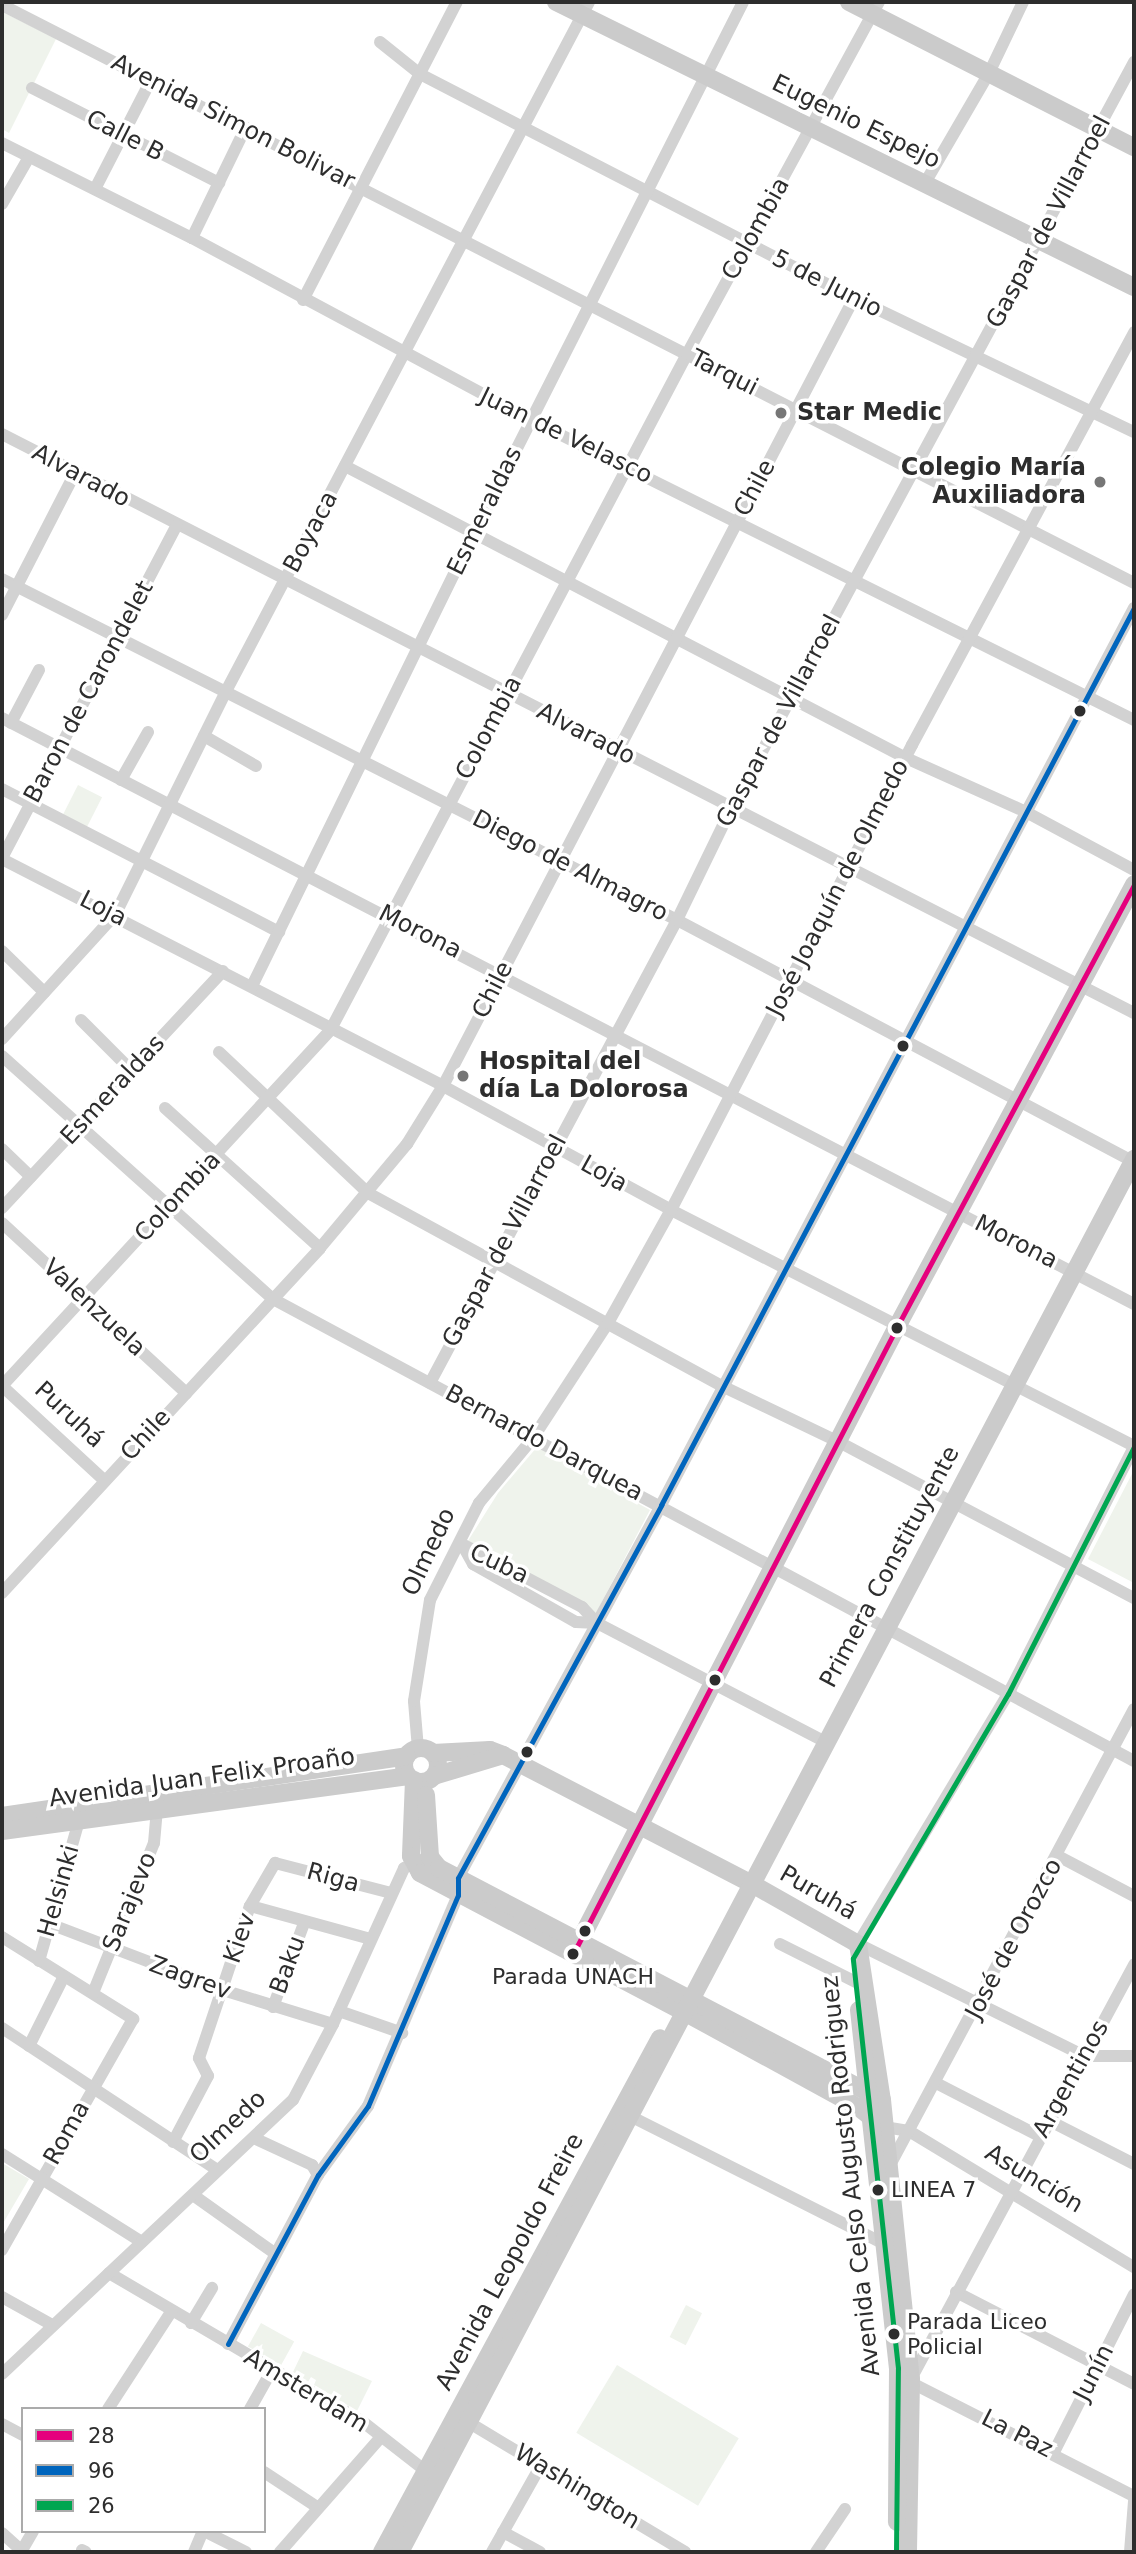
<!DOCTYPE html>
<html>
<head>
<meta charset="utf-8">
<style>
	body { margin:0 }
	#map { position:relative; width:1136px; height:2554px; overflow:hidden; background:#fff; font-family:"DejaVu Sans",sans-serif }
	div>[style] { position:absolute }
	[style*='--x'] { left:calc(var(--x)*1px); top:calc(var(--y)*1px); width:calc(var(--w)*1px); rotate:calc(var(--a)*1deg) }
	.green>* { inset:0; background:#eff3ec; transform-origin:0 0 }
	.street>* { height:12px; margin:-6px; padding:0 6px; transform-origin:6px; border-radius:6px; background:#d2d2d2 }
	.secondary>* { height:18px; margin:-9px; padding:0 9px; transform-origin:9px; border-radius:9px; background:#cbcbcb }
	.secondary>.ring { margin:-9px; padding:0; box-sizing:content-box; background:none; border:18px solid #cbcbcb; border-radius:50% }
	.bus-1>* { height:5px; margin:-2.5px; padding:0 2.5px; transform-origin:2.5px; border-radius:2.5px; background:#e5007d }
	.bus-2>* { height:5px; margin:-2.5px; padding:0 2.5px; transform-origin:2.5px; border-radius:2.5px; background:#0065bd }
	.bus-3>* { height:5px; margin:-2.5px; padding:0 2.5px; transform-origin:2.5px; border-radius:2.5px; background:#00a651 }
	.dots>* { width:19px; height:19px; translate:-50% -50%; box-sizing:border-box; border:4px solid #fff; border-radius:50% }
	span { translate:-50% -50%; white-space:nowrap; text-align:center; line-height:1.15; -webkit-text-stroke:7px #fff; paint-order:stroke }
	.bus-label { font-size:22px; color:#2d2d2d }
	.left { translate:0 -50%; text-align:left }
	.street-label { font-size:24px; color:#2d2d2d }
	.poi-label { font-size:24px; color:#2d2d2d; font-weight:700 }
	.right { translate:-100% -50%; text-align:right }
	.frame { position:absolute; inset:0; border:4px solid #2d2d2d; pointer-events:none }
	.legend { position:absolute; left:21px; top:2407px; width:245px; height:126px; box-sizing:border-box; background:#fff; border:2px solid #ababab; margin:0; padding:9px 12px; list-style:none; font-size:21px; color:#2d2d2d }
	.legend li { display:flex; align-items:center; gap:14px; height:35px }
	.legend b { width:35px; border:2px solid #ababab }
</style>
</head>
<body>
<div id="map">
	<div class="green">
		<div style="clip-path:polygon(3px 12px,56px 39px,9px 133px,2px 129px)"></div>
		<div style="left:78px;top:785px;width:27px;height:33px;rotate:27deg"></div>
		<div style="clip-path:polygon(537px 1447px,650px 1510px,595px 1615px,466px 1544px,498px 1493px)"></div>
		<div style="clip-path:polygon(1134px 1470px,1134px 1583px,1088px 1559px)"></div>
		<div style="clip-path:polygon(2px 2163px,29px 2179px,2px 2225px)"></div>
		<div style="left:686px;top:2305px;width:18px;height:36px;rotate:27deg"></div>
		<div style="left:261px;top:2323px;width:38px;height:27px;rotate:29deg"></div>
		<div style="clip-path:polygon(303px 2351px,372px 2381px,357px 2411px,314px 2385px,316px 2380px,311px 2377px,308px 2382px,293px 2372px)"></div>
		<div style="left:617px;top:2365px;width:142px;height:79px;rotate:31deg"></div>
	</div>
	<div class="street">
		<div style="--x:2;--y:5;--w:1271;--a:27.05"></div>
		<div style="--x:380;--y:42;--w:51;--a:38.7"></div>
		<div style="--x:420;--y:74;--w:488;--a:27.3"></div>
		<div style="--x:854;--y:298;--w:310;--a:25.6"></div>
		<div style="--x:32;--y:88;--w:210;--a:26.9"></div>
		<div style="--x:2;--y:143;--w:212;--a:26.6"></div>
		<div style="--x:192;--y:238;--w:385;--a:28.2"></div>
		<div style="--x:531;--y:420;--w:674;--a:26.45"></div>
		<div style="--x:925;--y:183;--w:127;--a:-59.8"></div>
		<div style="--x:989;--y:73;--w:79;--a:-64.4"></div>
		<div style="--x:95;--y:189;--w:123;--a:-62.8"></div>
		<div style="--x:2;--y:204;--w:54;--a:-60.1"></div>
		<div style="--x:192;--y:238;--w:123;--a:-64.1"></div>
		<div style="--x:303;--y:300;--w:335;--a:-62.7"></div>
		<div style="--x:2;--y:434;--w:1271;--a:27.09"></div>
		<div style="--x:345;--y:466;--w:632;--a:27.5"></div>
		<div style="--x:906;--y:758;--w:132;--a:24.2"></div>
		<div style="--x:1026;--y:812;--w:123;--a:28.2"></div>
		<div style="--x:2;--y:579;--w:756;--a:26.8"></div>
		<div style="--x:677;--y:920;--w:517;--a:27.9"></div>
		<div style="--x:2;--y:615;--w:160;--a:-62.8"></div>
		<div style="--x:2;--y:718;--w:1275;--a:27.37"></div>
		<div style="--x:11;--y:723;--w:60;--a:-62.2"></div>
		<div style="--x:204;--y:736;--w:60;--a:30"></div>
		<div style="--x:121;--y:780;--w:55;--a:-60.6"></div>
		<div style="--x:2;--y:789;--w:312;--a:27.3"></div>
		<div style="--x:2;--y:858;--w:375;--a:-62.3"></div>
		<div style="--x:2;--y:859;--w:496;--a:27.2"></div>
		<div style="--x:443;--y:1086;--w:260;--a:28.5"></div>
		<div style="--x:671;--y:1210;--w:520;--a:27.01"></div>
		<div style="--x:2;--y:951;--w:59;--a:44.3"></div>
		<div style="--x:252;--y:986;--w:504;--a:-63.89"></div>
		<div style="--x:474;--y:533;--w:595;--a:-63.13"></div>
		<div style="--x:81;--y:1020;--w:72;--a:45"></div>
		<div style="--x:2;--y:1039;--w:168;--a:-47.7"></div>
		<div style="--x:115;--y:915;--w:246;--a:-63.6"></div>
		<div style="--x:224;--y:695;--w:783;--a:-62.22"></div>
		<div style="--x:219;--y:1052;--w:205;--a:43.4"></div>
		<div style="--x:368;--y:1193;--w:403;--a:28.6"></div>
		<div style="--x:722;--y:1386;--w:130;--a:25.6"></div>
		<div style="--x:839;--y:1442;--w:334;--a:27.9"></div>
		<div style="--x:2;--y:1056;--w:364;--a:41.9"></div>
		<div style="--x:273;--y:1299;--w:977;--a:28.22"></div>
		<div style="--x:165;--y:1108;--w:209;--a:42.1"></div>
		<div style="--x:2;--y:1149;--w:40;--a:44"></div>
		<div style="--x:2;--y:1208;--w:324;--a:-47"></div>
		<div style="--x:2;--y:1223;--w:251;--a:42.7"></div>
		<div style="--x:430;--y:1383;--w:525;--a:-61.92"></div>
		<div style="--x:677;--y:920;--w:123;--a:-64.1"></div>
		<div style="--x:731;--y:809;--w:849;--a:-61.65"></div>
		<div style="--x:2;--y:1386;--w:485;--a:-47.3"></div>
		<div style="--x:331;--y:1029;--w:763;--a:-62.19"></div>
		<div style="--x:687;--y:354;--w:401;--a:-61.4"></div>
		<div style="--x:2;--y:1386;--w:139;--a:42.7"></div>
		<div style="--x:1134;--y:1447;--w:277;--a:117"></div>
		<div style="--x:1008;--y:1694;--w:292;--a:121"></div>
		<div style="--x:858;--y:1944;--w:253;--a:26.3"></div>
		<div style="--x:1085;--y:2056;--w:49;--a:0"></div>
		<div style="--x:462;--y:1544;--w:136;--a:27.7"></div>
		<div style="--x:582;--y:1607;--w:22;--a:47"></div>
		<div style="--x:597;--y:1623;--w:256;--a:27.5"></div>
		<div style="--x:462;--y:1544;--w:23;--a:61"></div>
		<div style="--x:473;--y:1564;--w:118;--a:29.4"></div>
		<div style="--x:576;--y:1622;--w:21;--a:3"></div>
		<div style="--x:2;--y:1593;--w:469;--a:-47.3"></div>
		<div style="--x:320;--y:1248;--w:136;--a:-50.1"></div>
		<div style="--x:407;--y:1144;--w:68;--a:-58.2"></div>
		<div style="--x:443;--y:1086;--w:889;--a:-62.45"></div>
		<div style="--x:418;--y:1749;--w:48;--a:-94.8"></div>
		<div style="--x:414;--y:1701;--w:102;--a:-81"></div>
		<div style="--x:430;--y:1600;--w:109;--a:-63.2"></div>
		<div style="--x:479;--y:1503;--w:85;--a:-50.3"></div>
		<div style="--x:533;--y:1438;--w:137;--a:-56.9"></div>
		<div style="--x:608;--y:1323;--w:129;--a:-60.9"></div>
		<div style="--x:671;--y:1210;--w:524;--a:-62.6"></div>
		<div style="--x:912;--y:745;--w:469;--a:-61.7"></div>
		<div style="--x:1058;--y:1856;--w:86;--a:27.8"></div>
		<div style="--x:250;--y:1906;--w:125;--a:15.3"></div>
		<div style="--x:50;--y:1924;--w:185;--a:20.9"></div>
		<div style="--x:223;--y:1990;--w:115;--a:17.2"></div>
		<div style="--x:2;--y:1937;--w:155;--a:32"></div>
		<div style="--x:133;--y:2019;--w:266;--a:119.6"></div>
		<div style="--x:780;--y:1944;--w:85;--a:26.6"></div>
		<div style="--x:39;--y:1961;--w:146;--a:-74.1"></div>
		<div style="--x:93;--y:1993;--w:162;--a:-67.9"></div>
		<div style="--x:154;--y:1843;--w:34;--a:-85"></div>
		<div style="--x:273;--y:2007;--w:90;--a:-69.7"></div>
		<div style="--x:339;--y:2011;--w:67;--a:19.2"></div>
		<div style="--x:2;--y:2028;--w:258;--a:33.4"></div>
		<div style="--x:29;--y:2046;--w:78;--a:-63.4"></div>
		<div style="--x:936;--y:2083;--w:116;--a:27.2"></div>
		<div style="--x:632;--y:2117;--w:280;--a:26.7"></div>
		<div style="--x:1048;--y:2120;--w:97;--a:27.1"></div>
		<div style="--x:884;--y:2127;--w:25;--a:9"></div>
		<div style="--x:909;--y:2131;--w:263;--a:31.2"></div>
		<div style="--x:256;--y:2139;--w:62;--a:24.9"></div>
		<div style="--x:312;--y:2165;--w:12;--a:59"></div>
		<div style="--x:173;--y:2142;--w:75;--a:-62.1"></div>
		<div style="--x:208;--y:2076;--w:20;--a:-117"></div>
		<div style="--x:199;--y:2058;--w:160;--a:-71.5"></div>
		<div style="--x:250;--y:1906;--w:50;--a:-59.8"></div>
		<div style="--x:275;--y:1863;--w:120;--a:14.5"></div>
		<div style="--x:2;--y:2154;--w:165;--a:32.2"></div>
		<div style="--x:889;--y:2167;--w:519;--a:-61.86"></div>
		<div style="--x:193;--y:2195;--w:98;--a:35.5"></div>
		<div style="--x:109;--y:2273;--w:294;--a:30.4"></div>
		<div style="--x:363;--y:2422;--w:81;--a:38"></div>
		<div style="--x:956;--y:2292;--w:200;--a:27.3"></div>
		<div style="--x:2;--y:2297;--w:57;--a:29.2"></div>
		<div style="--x:191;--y:2323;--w:41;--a:-59"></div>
		<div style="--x:228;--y:2344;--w:191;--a:-62"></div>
		<div style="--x:318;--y:2175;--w:85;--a:-54.1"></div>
		<div style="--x:368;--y:2106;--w:229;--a:-66.9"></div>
		<div style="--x:458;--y:1895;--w:17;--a:-90"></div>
		<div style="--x:458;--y:1878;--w:425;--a:-61.4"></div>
		<div style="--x:661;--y:1505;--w:1014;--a:-62.2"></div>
		<div style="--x:2;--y:2374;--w:400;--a:-43.3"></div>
		<div style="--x:293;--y:2100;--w:86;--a:-62.2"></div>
		<div style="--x:333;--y:2024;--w:171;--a:-65.5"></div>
		<div style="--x:404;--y:1868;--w:18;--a:-27"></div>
		<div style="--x:904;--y:2379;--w:258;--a:27"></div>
		<div style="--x:911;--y:2379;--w:471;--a:-61.7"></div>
		<div style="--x:108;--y:2409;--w:116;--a:-57"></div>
		<div style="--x:250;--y:2409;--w:45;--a:-60.6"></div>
		<div style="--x:468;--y:2422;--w:253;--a:30.9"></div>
		<div style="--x:2;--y:2424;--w:24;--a:28"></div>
		<div style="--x:1054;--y:2452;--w:177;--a:-63.1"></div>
		<div style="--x:264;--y:2472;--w:64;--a:33.4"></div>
		<div style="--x:204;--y:2531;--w:47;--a:26.6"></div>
		<div style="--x:503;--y:2532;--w:42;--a:28.4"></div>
		<div style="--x:2;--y:2533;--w:27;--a:42"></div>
		<div style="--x:82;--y:2550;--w:4;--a:27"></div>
		<div style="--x:21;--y:2552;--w:24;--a:-60"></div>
		<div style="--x:194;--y:2552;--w:23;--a:-67"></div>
		<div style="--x:280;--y:2552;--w:153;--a:-48.7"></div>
		<div style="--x:492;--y:2552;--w:100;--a:-60.6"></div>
		<div style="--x:816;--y:2552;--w:52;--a:-56"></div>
		<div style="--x:1130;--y:2552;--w:51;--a:-85.5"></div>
	</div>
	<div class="secondary">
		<div style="--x:556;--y:2;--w:644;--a:26.25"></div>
		<div style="--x:849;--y:2;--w:320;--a:27"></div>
		<div class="ring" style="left:404px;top:1748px;width:16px;height:16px"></div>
		<div style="--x:433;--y:1753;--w:57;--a:-3"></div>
		<div style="--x:490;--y:1750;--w:14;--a:21"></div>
		<div style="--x:503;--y:1755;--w:280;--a:27.4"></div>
		<div style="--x:752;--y:1884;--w:122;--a:29.5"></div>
		<div style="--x:434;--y:1776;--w:72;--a:-16.9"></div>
		<div style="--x:414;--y:1780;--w:76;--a:92.3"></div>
		<div style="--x:411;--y:1856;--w:19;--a:62"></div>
		<div style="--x:420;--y:1873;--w:301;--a:27.8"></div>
		<div style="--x:686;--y:2013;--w:196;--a:28.7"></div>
		<div style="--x:858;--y:2107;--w:33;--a:38"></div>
		<div style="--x:426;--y:1795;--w:62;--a:86.3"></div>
		<div style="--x:430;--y:1857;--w:14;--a:51"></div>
		<div style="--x:439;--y:1868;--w:491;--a:27.6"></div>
		<div style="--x:2;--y:1816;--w:409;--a:-8.4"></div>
		<div style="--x:2;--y:1831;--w:410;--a:-7.7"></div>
		<div style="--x:858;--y:1944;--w:158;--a:81.3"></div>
		<div style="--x:882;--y:2100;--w:281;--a:84.1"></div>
		<div style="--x:911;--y:2379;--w:173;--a:91"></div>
		<div style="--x:573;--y:1954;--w:710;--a:-62.68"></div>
		<div style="--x:899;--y:1323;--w:498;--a:-61.8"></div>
		<div style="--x:859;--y:2010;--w:360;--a:83.8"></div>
		<div style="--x:898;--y:2368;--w:154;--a:90.4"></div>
		<div style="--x:382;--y:2552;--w:584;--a:-61.59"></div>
		<div style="--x:400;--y:2552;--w:1575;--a:-62.21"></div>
	</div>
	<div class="bus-1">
		<div style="--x:573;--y:1954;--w:710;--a:-62.68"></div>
		<div style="--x:899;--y:1323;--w:498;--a:-61.8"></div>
	</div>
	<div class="bus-2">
		<div style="--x:228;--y:2344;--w:191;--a:-62"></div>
		<div style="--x:318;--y:2175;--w:85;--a:-54.1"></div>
		<div style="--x:368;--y:2106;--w:229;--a:-66.9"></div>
		<div style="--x:458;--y:1895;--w:17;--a:-90"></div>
		<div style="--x:458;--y:1878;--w:425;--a:-61.4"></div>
		<div style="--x:661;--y:1505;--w:1014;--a:-62.2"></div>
	</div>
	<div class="bus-3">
		<div style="--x:896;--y:2552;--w:184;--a:-89.4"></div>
		<div style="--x:898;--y:2368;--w:412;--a:-96.3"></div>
		<div style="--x:853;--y:1958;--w:306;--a:-59.6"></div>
		<div style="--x:1008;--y:1694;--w:277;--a:-63"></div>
	</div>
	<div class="dots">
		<div style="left:781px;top:413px;background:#767676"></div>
		<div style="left:1100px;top:482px;background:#767676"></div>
		<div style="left:1080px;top:711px;background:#2d2d2d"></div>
		<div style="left:903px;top:1046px;background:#2d2d2d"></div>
		<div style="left:463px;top:1076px;background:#767676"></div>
		<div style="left:897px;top:1328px;background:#2d2d2d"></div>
		<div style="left:715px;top:1680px;background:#2d2d2d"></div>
		<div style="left:527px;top:1752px;background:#2d2d2d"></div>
		<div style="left:585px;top:1931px;background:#2d2d2d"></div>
		<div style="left:573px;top:1954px;background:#2d2d2d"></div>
		<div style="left:878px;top:2190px;background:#2d2d2d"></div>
		<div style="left:894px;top:2334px;background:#2d2d2d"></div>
	</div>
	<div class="bus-label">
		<span style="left:573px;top:1977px">Parada UNACH</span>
		<span class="left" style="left:891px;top:2190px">LINEA 7</span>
		<span class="left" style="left:907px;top:2334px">Parada Liceo<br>Policial</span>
	</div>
	<div class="street-label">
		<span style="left:233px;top:122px;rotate:27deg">Avenida Simon Bolivar</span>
		<span style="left:856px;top:122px;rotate:26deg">Eugenio Espejo</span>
		<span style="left:125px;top:136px;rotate:27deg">Calle B</span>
		<span style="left:1049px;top:222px;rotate:-62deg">Gaspar de Villarroel</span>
		<span style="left:756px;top:229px;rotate:-61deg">Colombia</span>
		<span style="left:827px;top:284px;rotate:27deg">5 de Junio</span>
		<span style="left:724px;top:373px;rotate:27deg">Tarqui</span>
		<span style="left:566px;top:436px;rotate:26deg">Juan de Velasco</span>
		<span style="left:81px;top:476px;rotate:28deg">Alvarado</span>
		<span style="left:755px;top:488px;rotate:-62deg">Chile</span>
		<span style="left:485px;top:511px;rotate:-64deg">Esmeraldas</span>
		<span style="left:311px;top:532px;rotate:-62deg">Boyaca</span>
		<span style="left:89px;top:692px;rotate:-62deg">Baron de Carondelet</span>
		<span style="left:779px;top:721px;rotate:-62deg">Gaspar de Villarroel</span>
		<span style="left:489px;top:728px;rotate:-62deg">Colombia</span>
		<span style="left:586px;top:734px;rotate:27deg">Alvarado</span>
		<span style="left:570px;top:866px;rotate:27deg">Diego de Almagro</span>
		<span style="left:838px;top:888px;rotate:-63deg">José Joaquín de Olmedo</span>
		<span style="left:103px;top:909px;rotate:27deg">Loja</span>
		<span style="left:420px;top:932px;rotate:27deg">Morona</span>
		<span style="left:493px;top:990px;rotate:-63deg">Chile</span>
		<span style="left:113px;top:1090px;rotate:-47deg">Esmeraldas</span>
		<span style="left:604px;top:1174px;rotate:29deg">Loja</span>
		<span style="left:178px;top:1197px;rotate:-47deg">Colombia</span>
		<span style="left:505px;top:1241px;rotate:-62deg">Gaspar de Villarroel</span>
		<span style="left:1016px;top:1242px;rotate:27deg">Morona</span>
		<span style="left:94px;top:1308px;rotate:43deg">Valenzuela</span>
		<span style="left:69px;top:1415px;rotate:43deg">Puruhá</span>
		<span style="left:146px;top:1435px;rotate:-47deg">Chile</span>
		<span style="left:544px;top:1443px;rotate:28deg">Bernardo Darquea</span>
		<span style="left:429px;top:1552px;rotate:-65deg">Olmedo</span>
		<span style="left:499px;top:1564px;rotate:25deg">Cuba</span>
		<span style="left:890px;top:1567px;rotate:-62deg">Primera Constituyente</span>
		<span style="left:202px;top:1778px;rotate:-8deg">Avenida Juan Felix Proaño</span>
		<span style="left:333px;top:1878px;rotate:15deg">Riga</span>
		<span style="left:59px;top:1891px;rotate:-74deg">Helsinki</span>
		<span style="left:818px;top:1893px;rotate:30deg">Puruhá</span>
		<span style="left:130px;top:1902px;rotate:-68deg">Sarajevo</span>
		<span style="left:240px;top:1938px;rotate:-71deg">Kiev</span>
		<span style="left:1014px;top:1939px;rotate:-62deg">José de Orozco</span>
		<span style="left:288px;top:1965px;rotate:-70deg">Baku</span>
		<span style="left:190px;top:1978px;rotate:20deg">Zagrev</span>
		<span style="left:1071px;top:2079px;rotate:-61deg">Argentinos</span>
		<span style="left:228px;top:2127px;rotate:-43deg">Olmedo</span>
		<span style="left:67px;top:2133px;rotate:-61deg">Roma</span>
		<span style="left:851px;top:2176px;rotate:-96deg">Avenida Celso Augusto Rodriguez</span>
		<span style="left:1034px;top:2179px;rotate:31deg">Asunción</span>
		<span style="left:510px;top:2262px;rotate:-62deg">Avenida Leopoldo Freire</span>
		<span style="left:1094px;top:2373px;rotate:-63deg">Junín</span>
		<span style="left:306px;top:2391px;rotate:31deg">Amsterdam</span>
		<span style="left:1017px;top:2434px;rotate:27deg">La Paz</span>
		<span style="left:577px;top:2487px;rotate:31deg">Washington</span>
	</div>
	<div class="poi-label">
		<span class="left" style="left:797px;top:413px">Star Medic</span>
		<span class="right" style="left:1086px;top:482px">Colegio María<br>Auxiliadora</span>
		<span class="left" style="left:479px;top:1076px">Hospital del<br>día La Dolorosa</span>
	</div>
	<div class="frame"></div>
	<ul class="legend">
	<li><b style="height:9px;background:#e5007d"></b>28</li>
	<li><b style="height:9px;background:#0065bd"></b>96</li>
	<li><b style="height:9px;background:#00a651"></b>26</li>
	</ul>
</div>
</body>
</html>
